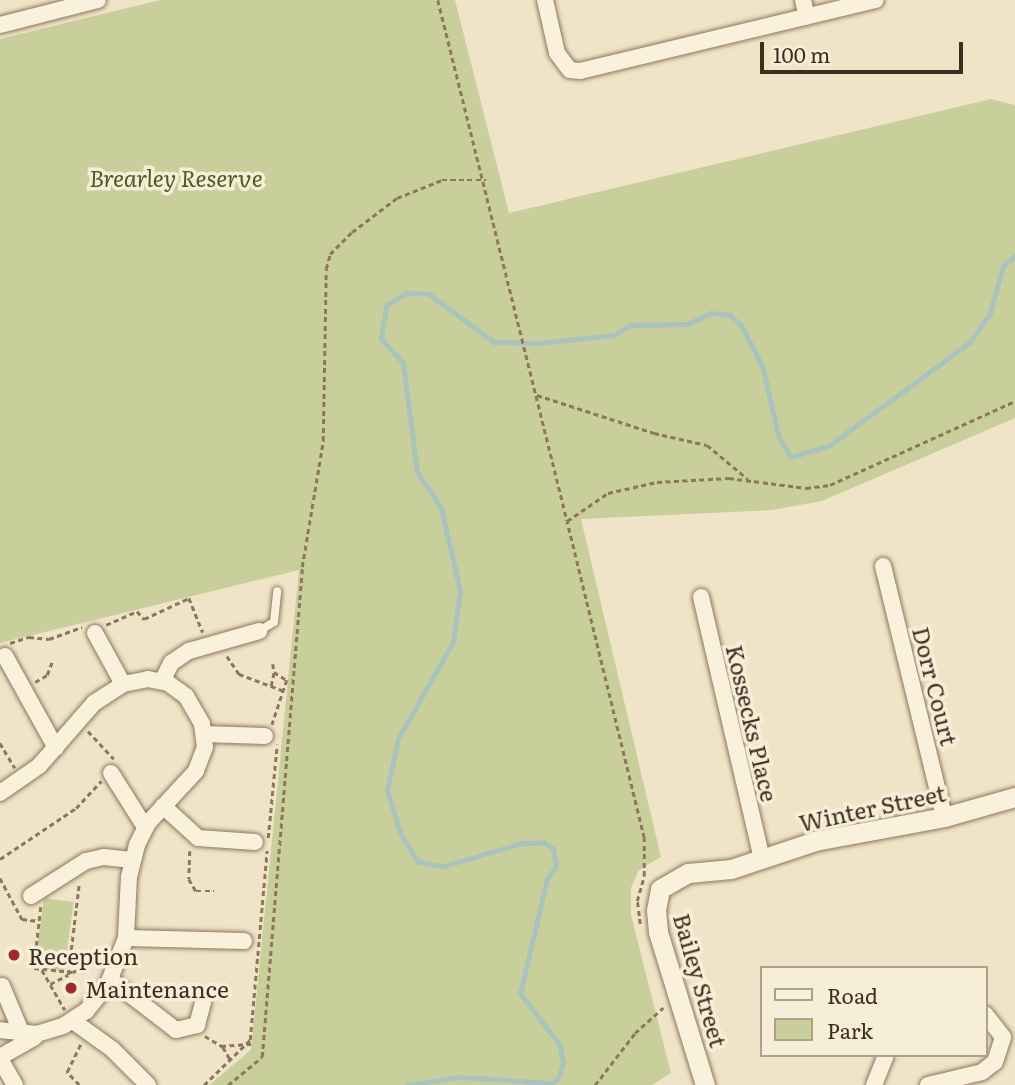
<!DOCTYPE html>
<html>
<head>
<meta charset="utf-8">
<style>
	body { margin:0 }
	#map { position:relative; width:1015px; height:1085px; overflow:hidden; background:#f0e4c8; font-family:Literata,serif }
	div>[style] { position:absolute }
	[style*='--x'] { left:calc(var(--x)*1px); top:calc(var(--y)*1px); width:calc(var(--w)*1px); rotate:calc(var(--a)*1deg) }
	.green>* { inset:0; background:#c9cf9b; transform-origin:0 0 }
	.stream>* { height:4.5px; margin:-2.25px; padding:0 2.25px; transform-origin:2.25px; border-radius:2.25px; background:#a9c4bc }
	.path>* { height:2.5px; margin-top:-1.25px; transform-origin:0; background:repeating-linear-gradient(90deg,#8d765c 0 5px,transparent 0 8.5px) }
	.roads { filter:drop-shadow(0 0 2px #8d765c) drop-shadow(0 0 2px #8d765c) }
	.service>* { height:8px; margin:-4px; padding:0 4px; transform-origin:4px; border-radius:4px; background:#faf1dc }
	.minor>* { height:16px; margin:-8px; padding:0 8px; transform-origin:8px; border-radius:8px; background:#faf1dc }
	.tertiary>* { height:19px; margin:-9.5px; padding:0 9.5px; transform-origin:9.5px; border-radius:9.5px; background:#faf1dc }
	.dots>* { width:19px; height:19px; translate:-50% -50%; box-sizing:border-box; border:4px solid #f7eed8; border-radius:50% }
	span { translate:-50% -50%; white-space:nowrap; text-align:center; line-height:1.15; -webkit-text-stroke:7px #f7eed8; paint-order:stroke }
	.park-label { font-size:23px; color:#4d5a26; font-style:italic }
	.street-label { font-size:23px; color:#3d2e20 }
	.poi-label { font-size:23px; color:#3d2e20 }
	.left { translate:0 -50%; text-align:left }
	.legend { position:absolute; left:760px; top:966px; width:228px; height:91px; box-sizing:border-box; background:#f7eed8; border:2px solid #ada18e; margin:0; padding:9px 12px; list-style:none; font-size:21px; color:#3d2e20 }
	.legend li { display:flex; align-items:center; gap:14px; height:35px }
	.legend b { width:35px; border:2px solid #ada18e }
	.scale { position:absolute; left:760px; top:42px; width:203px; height:32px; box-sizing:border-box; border:4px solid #3d2e20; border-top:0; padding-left:9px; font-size:21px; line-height:24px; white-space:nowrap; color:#3d2e20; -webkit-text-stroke:5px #f7eed8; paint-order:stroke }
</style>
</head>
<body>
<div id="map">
	<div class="green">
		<div style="clip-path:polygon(160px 0,455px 0,509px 213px,991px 99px,1015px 105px,1015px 418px,822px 501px,772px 510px,581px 519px,661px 857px,639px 870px,631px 888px,631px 915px,671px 1073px,652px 1085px,209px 1085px,251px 1050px,299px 570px,0 643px,0 39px)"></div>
		<div style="left:44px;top:898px;width:30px;height:70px;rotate:8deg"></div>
	</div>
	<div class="stream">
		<div style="--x:407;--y:1085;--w:54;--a:-8.6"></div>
		<div style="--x:460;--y:1077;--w:91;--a:3.8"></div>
		<div style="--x:551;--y:1083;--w:8;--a:-30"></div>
		<div style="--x:558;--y:1079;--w:16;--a:-72"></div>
		<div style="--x:563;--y:1064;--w:20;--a:-101"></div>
		<div style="--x:559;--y:1044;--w:63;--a:-128"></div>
		<div style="--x:520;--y:994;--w:118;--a:-76.8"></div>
		<div style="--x:547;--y:879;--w:16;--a:-55"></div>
		<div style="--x:556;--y:866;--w:17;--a:-100"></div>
		<div style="--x:553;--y:849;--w:11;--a:-146"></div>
		<div style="--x:544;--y:843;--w:23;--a:178"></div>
		<div style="--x:521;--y:844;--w:82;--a:163.8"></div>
		<div style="--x:442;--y:867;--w:25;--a:-168"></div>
		<div style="--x:418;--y:862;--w:31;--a:-123"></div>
		<div style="--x:401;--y:836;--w:48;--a:-106.9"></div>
		<div style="--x:387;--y:790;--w:52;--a:-77.8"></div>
		<div style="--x:398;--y:739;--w:112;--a:-60.4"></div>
		<div style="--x:453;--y:642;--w:51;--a:-82.2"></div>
		<div style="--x:460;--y:591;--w:85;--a:-102.9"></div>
		<div style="--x:441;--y:508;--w:43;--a:-123.7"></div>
		<div style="--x:417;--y:472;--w:110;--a:-97.3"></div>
		<div style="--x:403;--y:363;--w:33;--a:-133"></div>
		<div style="--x:381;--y:339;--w:33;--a:-81"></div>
		<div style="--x:386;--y:306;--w:24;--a:-33"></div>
		<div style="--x:406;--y:293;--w:23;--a:2"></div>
		<div style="--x:429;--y:294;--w:81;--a:36.4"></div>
		<div style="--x:494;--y:342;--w:45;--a:1.3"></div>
		<div style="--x:539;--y:343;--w:75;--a:-6.1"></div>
		<div style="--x:614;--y:335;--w:20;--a:-30"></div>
		<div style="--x:631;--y:325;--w:57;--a:-1"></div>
		<div style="--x:688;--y:324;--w:25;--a:-26"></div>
		<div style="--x:711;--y:313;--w:19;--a:6"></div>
		<div style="--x:730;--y:315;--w:16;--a:43"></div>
		<div style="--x:742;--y:326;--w:46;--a:62.9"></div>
		<div style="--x:763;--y:367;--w:72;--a:77.1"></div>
		<div style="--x:779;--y:437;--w:23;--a:59"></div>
		<div style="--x:791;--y:457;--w:41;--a:-17.1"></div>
		<div style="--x:830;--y:445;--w:174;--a:-36.3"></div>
		<div style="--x:970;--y:342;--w:35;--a:-55"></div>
		<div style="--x:990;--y:313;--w:49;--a:-74.5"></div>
		<div style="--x:1003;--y:266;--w:16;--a:-40"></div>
	</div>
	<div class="path">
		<div style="--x:438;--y:0;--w:536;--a:76.07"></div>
		<div style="--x:537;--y:395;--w:123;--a:18"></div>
		<div style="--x:654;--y:433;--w:54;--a:12.8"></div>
		<div style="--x:707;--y:445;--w:53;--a:39.7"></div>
		<div style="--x:106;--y:625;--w:34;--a:-24"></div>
		<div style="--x:137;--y:611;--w:11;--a:49"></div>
		<div style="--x:144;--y:619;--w:50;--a:-25"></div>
		<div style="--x:189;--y:598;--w:37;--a:68"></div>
		<div style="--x:10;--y:643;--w:20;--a:-18"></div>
		<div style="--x:29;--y:637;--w:20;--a:6"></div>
		<div style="--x:49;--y:639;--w:35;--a:-20"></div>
		<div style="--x:227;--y:656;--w:22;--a:56"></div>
		<div style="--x:239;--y:674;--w:48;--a:20.7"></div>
		<div style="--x:273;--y:664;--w:8;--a:83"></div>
		<div style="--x:35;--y:682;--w:14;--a:-30"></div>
		<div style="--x:47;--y:675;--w:14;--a:-69"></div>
		<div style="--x:271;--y:686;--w:14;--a:-78"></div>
		<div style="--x:274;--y:672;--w:15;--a:32"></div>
		<div style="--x:287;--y:680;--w:47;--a:108.4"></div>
		<div style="--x:88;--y:731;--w:38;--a:47"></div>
		<div style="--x:0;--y:743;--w:29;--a:59"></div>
		<div style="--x:268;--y:838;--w:94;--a:-84.5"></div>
		<div style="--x:190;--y:851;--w:28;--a:92"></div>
		<div style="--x:189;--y:879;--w:14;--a:60"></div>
		<div style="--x:196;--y:891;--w:18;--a:0"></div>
		<div style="--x:0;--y:859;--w:92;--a:-33.9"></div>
		<div style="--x:76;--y:808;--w:37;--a:-47"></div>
		<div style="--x:0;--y:878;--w:47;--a:61.8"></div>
		<div style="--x:22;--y:919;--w:17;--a:7"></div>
		<div style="--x:41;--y:907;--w:61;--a:96.5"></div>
		<div style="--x:34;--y:968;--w:39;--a:6"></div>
		<div style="--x:73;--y:972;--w:9;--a:-21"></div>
		<div style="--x:81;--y:969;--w:6;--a:45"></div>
		<div style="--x:640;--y:924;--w:23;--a:-97"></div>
		<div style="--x:637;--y:901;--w:26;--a:-74"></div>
		<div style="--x:644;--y:876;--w:38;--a:-90"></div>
		<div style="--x:644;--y:838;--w:326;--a:-103.7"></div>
		<div style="--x:567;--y:521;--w:50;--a:-34.3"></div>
		<div style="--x:608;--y:493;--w:50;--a:-12.7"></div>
		<div style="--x:657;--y:482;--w:72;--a:-3.2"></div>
		<div style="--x:729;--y:478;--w:78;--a:7.4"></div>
		<div style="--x:806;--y:488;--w:24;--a:-7"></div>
		<div style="--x:830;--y:485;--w:203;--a:-24.4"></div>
		<div style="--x:42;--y:970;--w:46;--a:60.1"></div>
		<div style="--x:50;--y:984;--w:20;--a:-27"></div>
		<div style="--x:68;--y:975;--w:92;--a:-83.1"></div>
		<div style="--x:205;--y:1036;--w:21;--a:31"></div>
		<div style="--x:223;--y:1047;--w:14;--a:60"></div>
		<div style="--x:221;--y:1046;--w:31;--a:-4"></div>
		<div style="--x:79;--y:1085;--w:18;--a:-133"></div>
		<div style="--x:67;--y:1072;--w:32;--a:-64"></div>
		<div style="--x:204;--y:1085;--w:64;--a:-44.4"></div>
		<div style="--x:250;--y:1040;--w:190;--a:-84.9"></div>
		<div style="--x:228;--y:1085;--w:44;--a:-39.5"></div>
		<div style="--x:262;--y:1057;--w:492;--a:-85.3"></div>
		<div style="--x:302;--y:567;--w:128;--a:-80.5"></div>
		<div style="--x:323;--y:441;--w:172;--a:-89"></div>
		<div style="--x:326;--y:269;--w:16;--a:-75"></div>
		<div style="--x:330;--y:254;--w:31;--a:-45"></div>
		<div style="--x:352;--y:232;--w:56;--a:-37.1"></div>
		<div style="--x:397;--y:198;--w:48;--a:-21.8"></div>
		<div style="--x:442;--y:180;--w:44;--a:0"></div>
		<div style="--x:595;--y:1085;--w:66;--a:-52.4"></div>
		<div style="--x:635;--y:1033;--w:38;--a:-42"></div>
	</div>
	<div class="roads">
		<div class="service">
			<div style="--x:259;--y:631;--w:17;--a:-31"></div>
			<div style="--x:274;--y:622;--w:31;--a:-84"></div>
		</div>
		<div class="minor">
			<div style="--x:545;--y:0;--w:54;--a:77.2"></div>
			<div style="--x:557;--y:53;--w:21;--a:53"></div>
			<div style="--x:570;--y:70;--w:10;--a:6"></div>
			<div style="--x:580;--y:71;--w:304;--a:-13.5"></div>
			<div style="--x:803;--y:0;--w:17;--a:77"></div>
			<div style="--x:0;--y:25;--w:101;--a:-14.3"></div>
			<div style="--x:883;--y:566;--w:258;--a:76.3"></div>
			<div style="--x:701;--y:597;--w:269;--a:76.9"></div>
			<div style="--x:95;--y:633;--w:58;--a:61.2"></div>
			<div style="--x:5;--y:656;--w:105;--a:61"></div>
			<div style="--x:162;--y:681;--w:20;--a:-63"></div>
			<div style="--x:171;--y:663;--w:22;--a:-34"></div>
			<div style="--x:189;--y:651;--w:73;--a:-15.9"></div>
			<div style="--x:204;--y:734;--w:61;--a:1.9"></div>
			<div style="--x:111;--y:773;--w:64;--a:57.8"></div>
			<div style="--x:0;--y:793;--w:47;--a:-34.7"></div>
			<div style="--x:39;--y:766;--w:84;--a:-48.9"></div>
			<div style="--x:94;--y:703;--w:35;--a:-33"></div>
			<div style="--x:123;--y:684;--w:25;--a:-11"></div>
			<div style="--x:148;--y:679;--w:20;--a:11"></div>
			<div style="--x:168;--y:683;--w:22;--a:36"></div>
			<div style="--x:186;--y:696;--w:32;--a:60"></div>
			<div style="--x:202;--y:724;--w:23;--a:83"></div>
			<div style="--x:205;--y:747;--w:26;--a:111"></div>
			<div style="--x:196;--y:771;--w:71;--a:132.7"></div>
			<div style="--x:148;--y:823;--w:25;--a:117"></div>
			<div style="--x:137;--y:845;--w:32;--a:104"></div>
			<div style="--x:129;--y:876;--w:62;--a:92.8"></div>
			<div style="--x:126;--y:938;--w:49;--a:111.4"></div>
			<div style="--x:108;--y:984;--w:35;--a:129"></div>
			<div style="--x:86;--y:1011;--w:27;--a:147"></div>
			<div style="--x:63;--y:1026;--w:27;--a:163"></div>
			<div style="--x:37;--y:1034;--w:37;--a:-174"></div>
			<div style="--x:163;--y:806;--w:47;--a:42.4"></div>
			<div style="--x:198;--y:838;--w:57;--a:4"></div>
			<div style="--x:31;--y:896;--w:65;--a:-32.5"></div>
			<div style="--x:86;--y:861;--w:18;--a:-13"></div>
			<div style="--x:104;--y:857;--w:28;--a:6"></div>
			<div style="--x:126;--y:938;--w:118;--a:1.5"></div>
			<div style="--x:111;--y:980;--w:82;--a:37.6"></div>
			<div style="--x:176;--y:1030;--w:22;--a:-13"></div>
			<div style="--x:197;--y:1025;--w:23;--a:-75"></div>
			<div style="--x:2;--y:986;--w:52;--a:67.4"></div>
			<div style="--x:73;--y:1021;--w:48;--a:35.7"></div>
			<div style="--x:112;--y:1049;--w:51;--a:45"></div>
			<div style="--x:0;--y:1057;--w:40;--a:-29.7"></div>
			<div style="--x:0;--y:1059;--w:30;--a:60"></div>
			<div style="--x:874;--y:1085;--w:32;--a:-68"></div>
			<div style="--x:928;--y:1085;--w:56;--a:-13.5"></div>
			<div style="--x:982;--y:1072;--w:16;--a:-38"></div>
			<div style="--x:995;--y:1062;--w:26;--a:-72"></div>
			<div style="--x:1003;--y:1037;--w:29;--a:-128"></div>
		</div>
		<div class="tertiary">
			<div style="--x:705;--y:1085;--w:160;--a:-107.1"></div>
			<div style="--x:658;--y:932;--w:22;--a:-95"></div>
			<div style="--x:656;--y:910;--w:21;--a:-79"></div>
			<div style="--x:660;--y:889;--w:32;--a:-30"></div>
			<div style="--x:688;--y:873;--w:43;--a:-5.3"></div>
			<div style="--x:731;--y:869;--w:89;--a:-18.4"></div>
			<div style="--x:815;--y:841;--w:131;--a:-10.5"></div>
			<div style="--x:944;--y:817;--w:74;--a:-15.7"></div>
		</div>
	</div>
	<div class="dots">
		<div style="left:14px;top:955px;background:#9e2a2b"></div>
		<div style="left:71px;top:988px;background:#9e2a2b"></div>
	</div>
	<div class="park-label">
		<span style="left:176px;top:177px">Brearley Reserve</span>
	</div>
	<div class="street-label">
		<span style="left:936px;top:686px;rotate:76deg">Dorr Court</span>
		<span style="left:753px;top:723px;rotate:77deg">Kossecks Place</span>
		<span style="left:872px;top:807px;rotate:-12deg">Winter Street</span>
		<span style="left:701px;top:980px;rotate:74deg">Bailey Street</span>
	</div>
	<div class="poi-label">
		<span class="left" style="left:28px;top:955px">Reception</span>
		<span class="left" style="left:85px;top:988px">Maintenance</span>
	</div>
	<ul class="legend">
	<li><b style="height:9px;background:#faf1dc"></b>Road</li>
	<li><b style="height:19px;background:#c9cf9b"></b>Park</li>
	</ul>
	<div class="scale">100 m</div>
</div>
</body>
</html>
